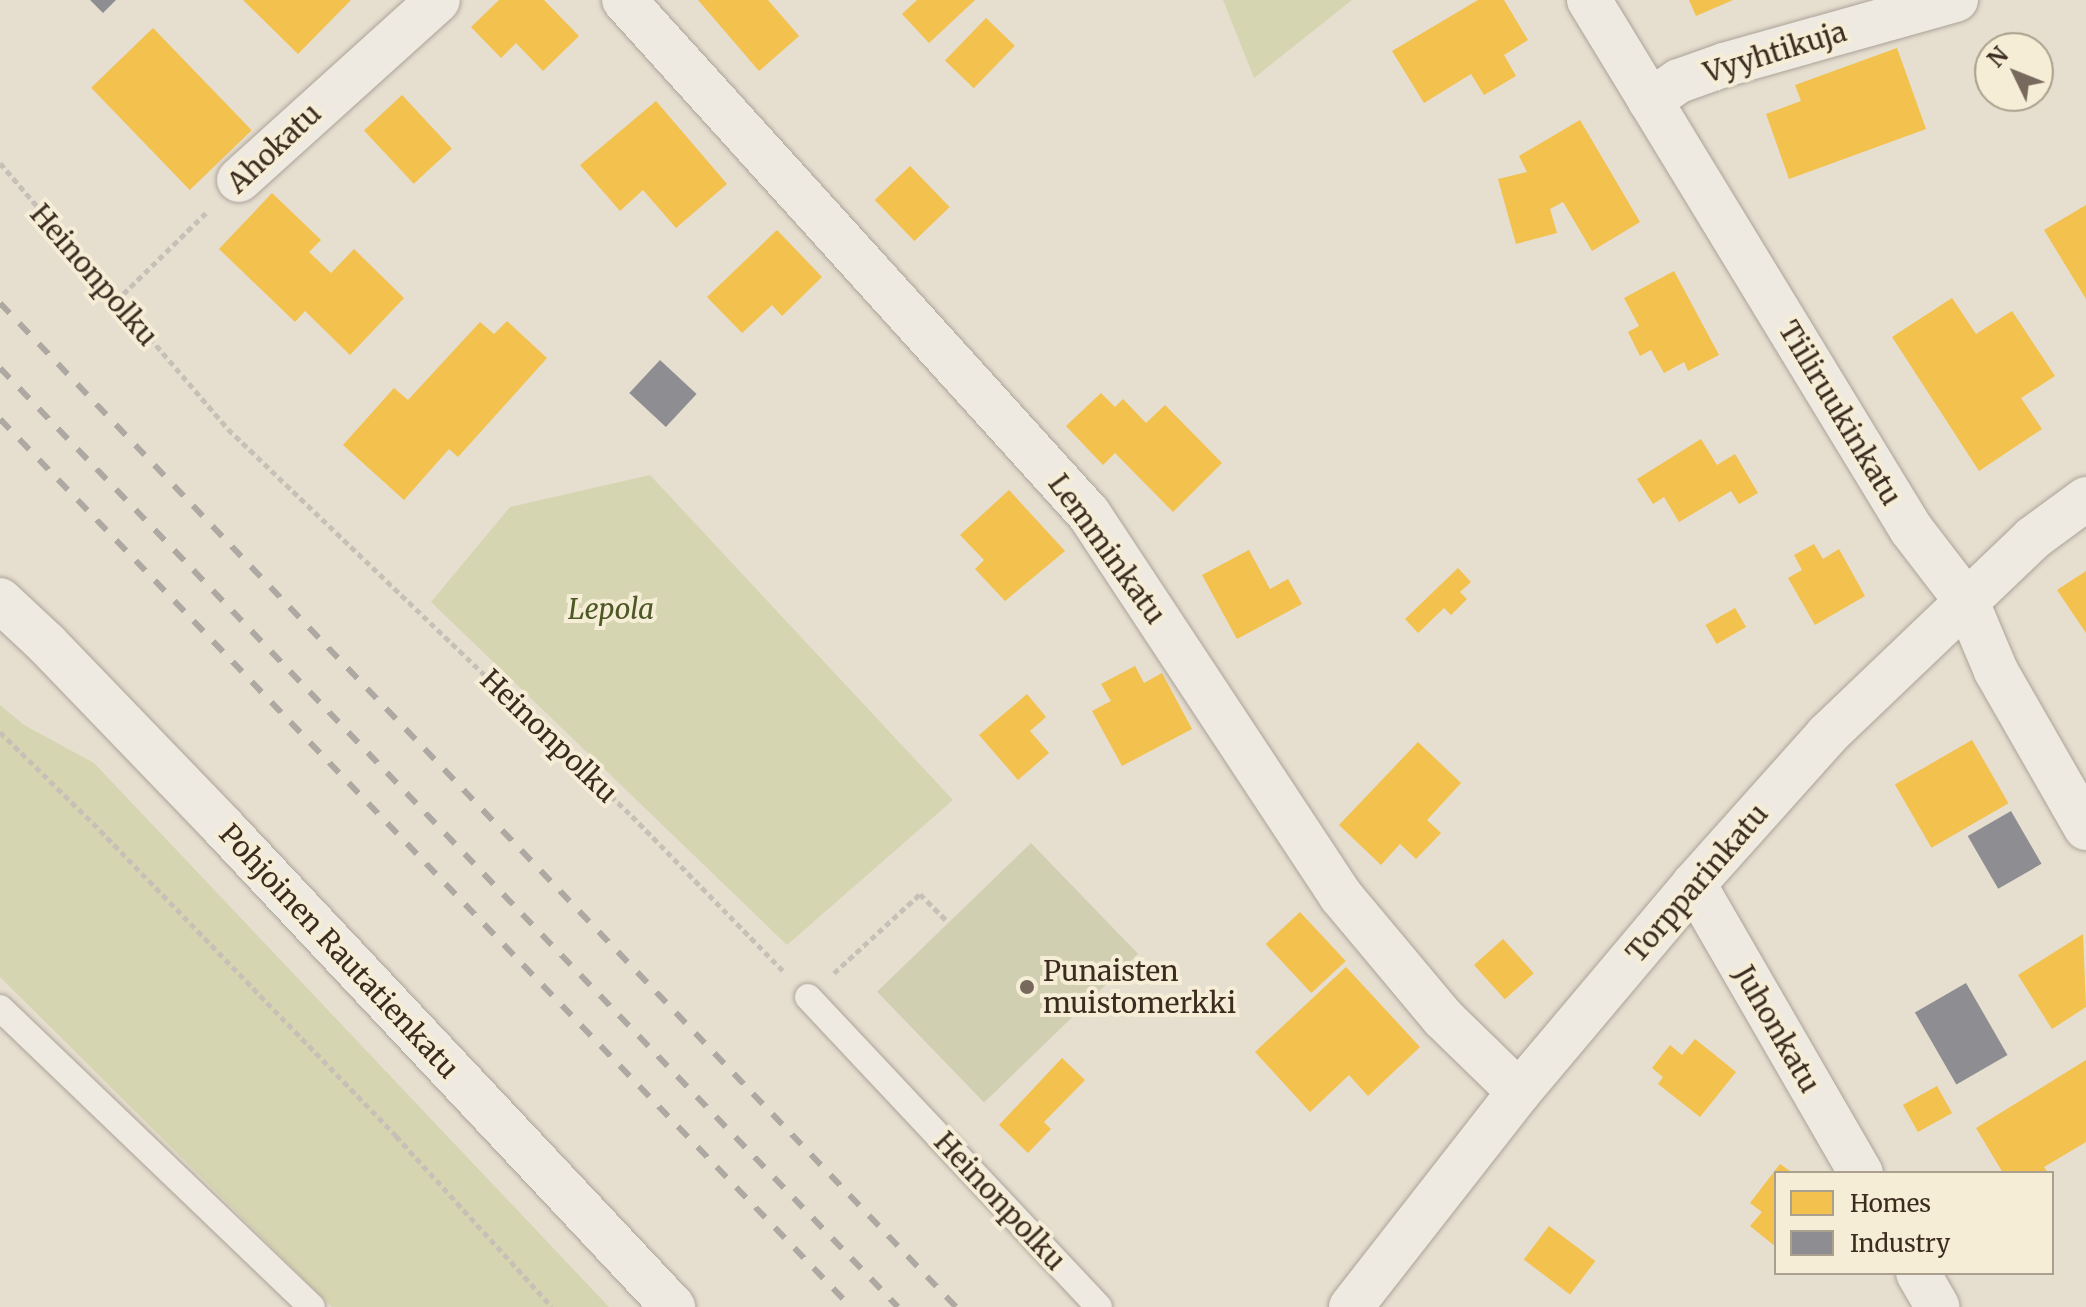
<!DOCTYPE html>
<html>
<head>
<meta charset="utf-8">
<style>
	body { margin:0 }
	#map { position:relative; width:2086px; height:1307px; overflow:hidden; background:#e6decf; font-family:Merriweather,serif }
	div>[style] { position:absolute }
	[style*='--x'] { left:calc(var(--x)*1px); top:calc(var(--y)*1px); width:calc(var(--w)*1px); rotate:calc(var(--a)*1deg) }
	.green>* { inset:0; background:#d6d5b1 }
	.cemetery>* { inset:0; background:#d0cfb1; transform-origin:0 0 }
	.homes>* { inset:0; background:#f2c14e; transform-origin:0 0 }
	.industry>* { inset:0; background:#8d8d92; transform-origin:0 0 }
	.path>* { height:5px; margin-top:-2.5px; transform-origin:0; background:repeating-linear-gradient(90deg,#c7c0b7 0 6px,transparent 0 10px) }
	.roads { filter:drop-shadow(0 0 2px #aba398) drop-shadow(0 0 2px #aba398) }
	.service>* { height:26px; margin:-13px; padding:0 13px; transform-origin:13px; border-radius:13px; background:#eeeae1 }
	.minor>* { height:44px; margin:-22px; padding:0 22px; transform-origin:22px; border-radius:22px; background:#eeeae1 }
	.tertiary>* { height:44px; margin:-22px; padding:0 22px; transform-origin:22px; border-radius:22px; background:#eeeae1 }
	.rail>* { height:6px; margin-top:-3px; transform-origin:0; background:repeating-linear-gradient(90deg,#ada8a1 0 14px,transparent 0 28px) }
	.dots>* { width:22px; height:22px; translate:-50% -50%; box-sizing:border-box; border:4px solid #f6edd6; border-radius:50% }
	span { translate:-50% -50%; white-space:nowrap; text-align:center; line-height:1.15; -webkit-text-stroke:8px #f6edd6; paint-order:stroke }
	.street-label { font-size:28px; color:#3b2c1f }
	.park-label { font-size:28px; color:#4c5825; font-style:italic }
	.poi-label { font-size:28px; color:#3b2c1f }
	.left { translate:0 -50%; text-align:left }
	.legend { position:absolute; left:1774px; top:1171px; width:280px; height:104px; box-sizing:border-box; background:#f6edd6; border:2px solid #aba08d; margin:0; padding:10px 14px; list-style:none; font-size:24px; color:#3b2c1f }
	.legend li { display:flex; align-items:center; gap:16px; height:40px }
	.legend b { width:40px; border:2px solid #aba08d }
	.north { position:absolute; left:1974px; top:32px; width:80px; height:80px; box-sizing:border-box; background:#f6edd6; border:2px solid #aba08d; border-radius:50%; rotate:313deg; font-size:22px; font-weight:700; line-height:32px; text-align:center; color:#3b2c1f }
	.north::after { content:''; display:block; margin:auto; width:28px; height:36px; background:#776a5d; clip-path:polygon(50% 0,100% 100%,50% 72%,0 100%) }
</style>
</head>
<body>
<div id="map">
	<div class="green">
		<div style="clip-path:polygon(1223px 0,1352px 0,1254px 78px)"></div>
		<div style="clip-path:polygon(650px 475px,953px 800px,787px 945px,431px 602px,510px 507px)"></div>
		<div style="clip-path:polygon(0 705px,24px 725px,94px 763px,609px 1307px,332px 1307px,0 977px)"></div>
	</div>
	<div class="cemetery">
		<div style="left:1031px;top:843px;width:154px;height:214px;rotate:46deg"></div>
	</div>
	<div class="homes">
		<div style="clip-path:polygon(243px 0,351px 0,298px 54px)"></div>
		<div style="clip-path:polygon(499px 0,544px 0,579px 36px,543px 71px,516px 43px,501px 58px,471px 27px)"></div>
		<div style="clip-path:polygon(698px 0,768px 0,799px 36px,759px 71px)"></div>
		<div style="clip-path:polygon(917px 0,975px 0,929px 43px,902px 14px)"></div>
		<div style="clip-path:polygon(1478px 0,1504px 0,1528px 40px,1504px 55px,1516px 76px,1484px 95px,1471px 74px,1424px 103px,1392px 51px)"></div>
		<div style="clip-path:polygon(1689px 0,1733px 0,1696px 16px)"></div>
		<div style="left:986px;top:18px;width:40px;height:59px;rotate:44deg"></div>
		<div style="left:153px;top:28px;width:142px;height:86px;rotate:46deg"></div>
		<div style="clip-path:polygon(1897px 48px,1926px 129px,1789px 179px,1766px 114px,1801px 101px,1795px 85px)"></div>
		<div style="left:402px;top:95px;width:73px;height:52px;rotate:47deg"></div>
		<div style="clip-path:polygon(656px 101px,727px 184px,676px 228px,643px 190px,620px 211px,580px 165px)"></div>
		<div style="clip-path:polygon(1580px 120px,1640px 222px,1592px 251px,1563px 202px,1550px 209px,1557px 233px,1516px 244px,1498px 179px,1527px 172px,1519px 156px)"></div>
		<div style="left:910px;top:166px;width:57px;height:49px;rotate:46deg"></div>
		<div style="clip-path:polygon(272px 193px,321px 240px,309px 252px,331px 273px,354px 249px,404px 298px,350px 355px,305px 311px,295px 322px,219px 249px)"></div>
		<div style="clip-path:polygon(2086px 205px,2086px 299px,2044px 230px)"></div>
		<div style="clip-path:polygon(777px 230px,822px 277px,782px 316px,772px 305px,742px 333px,707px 297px)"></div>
		<div style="clip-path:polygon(1674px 271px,1719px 355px,1688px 371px,1684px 362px,1664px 373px,1651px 350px,1640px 356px,1628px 332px,1639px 326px,1624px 298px)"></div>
		<div style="clip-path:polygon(1952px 298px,1976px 334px,2012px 311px,2055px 376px,2021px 398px,2042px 429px,1979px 471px,1892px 337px)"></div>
		<div style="clip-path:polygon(507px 321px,547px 358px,458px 457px,449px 449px,404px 500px,343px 445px,394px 388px,408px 400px,480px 322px,494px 334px)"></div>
		<div style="clip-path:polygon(1101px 393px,1115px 407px,1123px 399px,1146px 423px,1165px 405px,1222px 463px,1173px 512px,1115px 453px,1103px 465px,1066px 426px)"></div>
		<div style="clip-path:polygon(1701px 439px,1717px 465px,1735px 454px,1758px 493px,1739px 504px,1731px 491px,1679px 522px,1664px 497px,1653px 504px,1637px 479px)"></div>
		<div style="clip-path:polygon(1009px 490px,1065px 551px,1005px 601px,975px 569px,984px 560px,960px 535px)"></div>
		<div style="clip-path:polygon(1814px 544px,1823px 559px,1839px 549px,1865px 596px,1815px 625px,1788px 578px,1802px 570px,1794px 555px)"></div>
		<div style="clip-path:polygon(1249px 550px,1270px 589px,1288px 579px,1302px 604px,1237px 639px,1202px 575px)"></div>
		<div style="clip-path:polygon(1458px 568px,1471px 582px,1460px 592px,1467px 599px,1451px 615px,1444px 608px,1418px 633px,1405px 619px)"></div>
		<div style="clip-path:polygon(2086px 571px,2086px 633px,2057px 590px)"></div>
		<div style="left:1735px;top:608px;width:22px;height:34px;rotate:60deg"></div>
		<div style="clip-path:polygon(1135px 666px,1144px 683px,1162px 673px,1192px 729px,1122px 766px,1092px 711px,1111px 701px,1101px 684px)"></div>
		<div style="clip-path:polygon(1027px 694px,1046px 717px,1030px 731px,1049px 753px,1018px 780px,979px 735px)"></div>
		<div style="left:1972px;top:740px;width:73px;height:89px;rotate:60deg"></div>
		<div style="clip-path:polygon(1418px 742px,1461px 783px,1427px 820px,1441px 833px,1416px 859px,1400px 844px,1381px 865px,1339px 825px)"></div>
		<div style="left:1300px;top:912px;width:67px;height:47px;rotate:47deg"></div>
		<div style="clip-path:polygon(2083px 934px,2086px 1007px,2052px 1029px,2018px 975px)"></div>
		<div style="left:1503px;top:939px;width:46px;height:39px;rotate:48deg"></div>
		<div style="clip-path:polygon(1346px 967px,1420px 1047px,1368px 1096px,1349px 1075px,1310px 1112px,1255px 1052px)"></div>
		<div style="clip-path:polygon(1695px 1039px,1736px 1072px,1700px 1117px,1658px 1084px,1663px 1077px,1652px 1068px,1670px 1045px,1682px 1055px)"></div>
		<div style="clip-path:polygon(1062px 1058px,1085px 1080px,1044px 1122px,1051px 1129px,1028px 1153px,999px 1125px)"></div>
		<div style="clip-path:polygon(2086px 1060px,2086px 1142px,2044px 1167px,2048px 1173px,2003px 1173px,1976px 1128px)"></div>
		<div style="left:1937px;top:1086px;width:31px;height:39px;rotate:61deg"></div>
		<div style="clip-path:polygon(1780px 1164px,1793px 1173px,1776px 1173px,1776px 1247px,1750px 1226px,1762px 1212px,1750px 1203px)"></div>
		<div style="left:1549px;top:1226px;width:58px;height:42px;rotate:37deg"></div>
	</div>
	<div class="industry">
		<div style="clip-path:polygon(90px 0,116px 0,103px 13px)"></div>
		<div style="left:660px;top:360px;width:50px;height:45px;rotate:43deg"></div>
		<div style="left:2011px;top:811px;width:61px;height:50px;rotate:60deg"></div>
		<div style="left:1966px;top:983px;width:83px;height:59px;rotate:60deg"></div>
	</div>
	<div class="path">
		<div style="--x:0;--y:163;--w:350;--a:49.4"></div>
		<div style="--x:228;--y:429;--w:559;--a:43.77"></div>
		<div style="--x:632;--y:816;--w:218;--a:45.7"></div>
		<div style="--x:116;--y:301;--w:127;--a:-44.4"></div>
		<div style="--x:0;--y:732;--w:130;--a:44.4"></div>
		<div style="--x:93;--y:823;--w:436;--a:45.9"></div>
		<div style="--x:396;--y:1136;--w:231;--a:47.6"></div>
		<div style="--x:834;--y:973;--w:117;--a:-42.6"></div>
		<div style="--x:920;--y:894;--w:38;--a:45"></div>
	</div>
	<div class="roads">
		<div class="service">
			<div style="--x:808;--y:997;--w:425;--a:46.8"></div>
			<div style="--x:0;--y:1008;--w:432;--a:43.8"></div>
		</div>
		<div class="minor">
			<div style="--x:624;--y:0;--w:693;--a:47.87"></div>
			<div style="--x:1089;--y:514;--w:458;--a:56.6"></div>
			<div style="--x:1341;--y:896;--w:159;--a:50.1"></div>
			<div style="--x:1443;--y:1018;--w:106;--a:44.2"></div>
			<div style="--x:1589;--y:0;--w:619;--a:58.67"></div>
			<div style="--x:1911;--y:529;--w:92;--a:52.5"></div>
			<div style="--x:1967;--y:602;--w:75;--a:67.2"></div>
			<div style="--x:1996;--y:671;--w:181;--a:60.2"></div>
			<div style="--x:1650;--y:101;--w:35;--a:-35"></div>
			<div style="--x:1679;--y:81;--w:48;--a:-19.6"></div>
			<div style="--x:1724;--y:65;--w:241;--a:-15.7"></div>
			<div style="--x:239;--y:180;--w:268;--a:-42.1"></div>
			<div style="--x:1694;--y:884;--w:334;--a:60"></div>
			<div style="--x:1918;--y:1273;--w:39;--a:60"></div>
			<div style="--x:1351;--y:1307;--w:273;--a:-52"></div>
			<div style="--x:1519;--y:1092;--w:272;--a:-49.9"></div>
			<div style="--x:1694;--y:884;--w:200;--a:-48.2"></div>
			<div style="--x:1827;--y:735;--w:285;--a:-43.7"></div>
			<div style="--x:2033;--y:538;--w:66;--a:-36.3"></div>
		</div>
		<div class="tertiary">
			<div style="--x:0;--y:600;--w:64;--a:43.1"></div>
			<div style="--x:47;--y:644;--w:255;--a:46.1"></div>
			<div style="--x:224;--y:828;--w:657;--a:46.85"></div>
		</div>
	</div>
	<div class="rail">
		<div style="--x:0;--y:303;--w:1386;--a:46.4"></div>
		<div style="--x:0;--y:368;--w:1299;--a:46.28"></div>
		<div style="--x:0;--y:419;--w:1230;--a:46.22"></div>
	</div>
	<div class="dots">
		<div style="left:1027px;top:987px;background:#776a5d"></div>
	</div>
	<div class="street-label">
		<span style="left:1775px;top:52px;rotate:-17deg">Vyyhtikuja</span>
		<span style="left:274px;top:148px;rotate:-43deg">Ahokatu</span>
		<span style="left:94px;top:275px;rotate:49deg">Heinonpolku</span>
		<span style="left:1840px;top:413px;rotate:59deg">Tiiliruukinkatu</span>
		<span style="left:1107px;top:549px;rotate:54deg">Lemminkatu</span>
		<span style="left:549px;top:736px;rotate:44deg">Heinonpolku</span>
		<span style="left:1697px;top:883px;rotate:-49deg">Torpparinkatu</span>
		<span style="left:339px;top:951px;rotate:47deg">Pohjoinen Rautatienkatu</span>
		<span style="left:1777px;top:1029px;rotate:60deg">Juhonkatu</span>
		<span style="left:1000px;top:1201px;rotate:47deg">Heinonpolku</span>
	</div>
	<div class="park-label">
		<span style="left:611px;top:609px">Lepola</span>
	</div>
	<div class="poi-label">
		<span class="left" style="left:1043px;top:987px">Punaisten<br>muistomerkki</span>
	</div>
	<ul class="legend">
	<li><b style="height:22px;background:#f2c14e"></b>Homes</li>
	<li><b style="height:22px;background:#8d8d92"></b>Industry</li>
	</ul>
	<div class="north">N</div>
</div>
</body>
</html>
